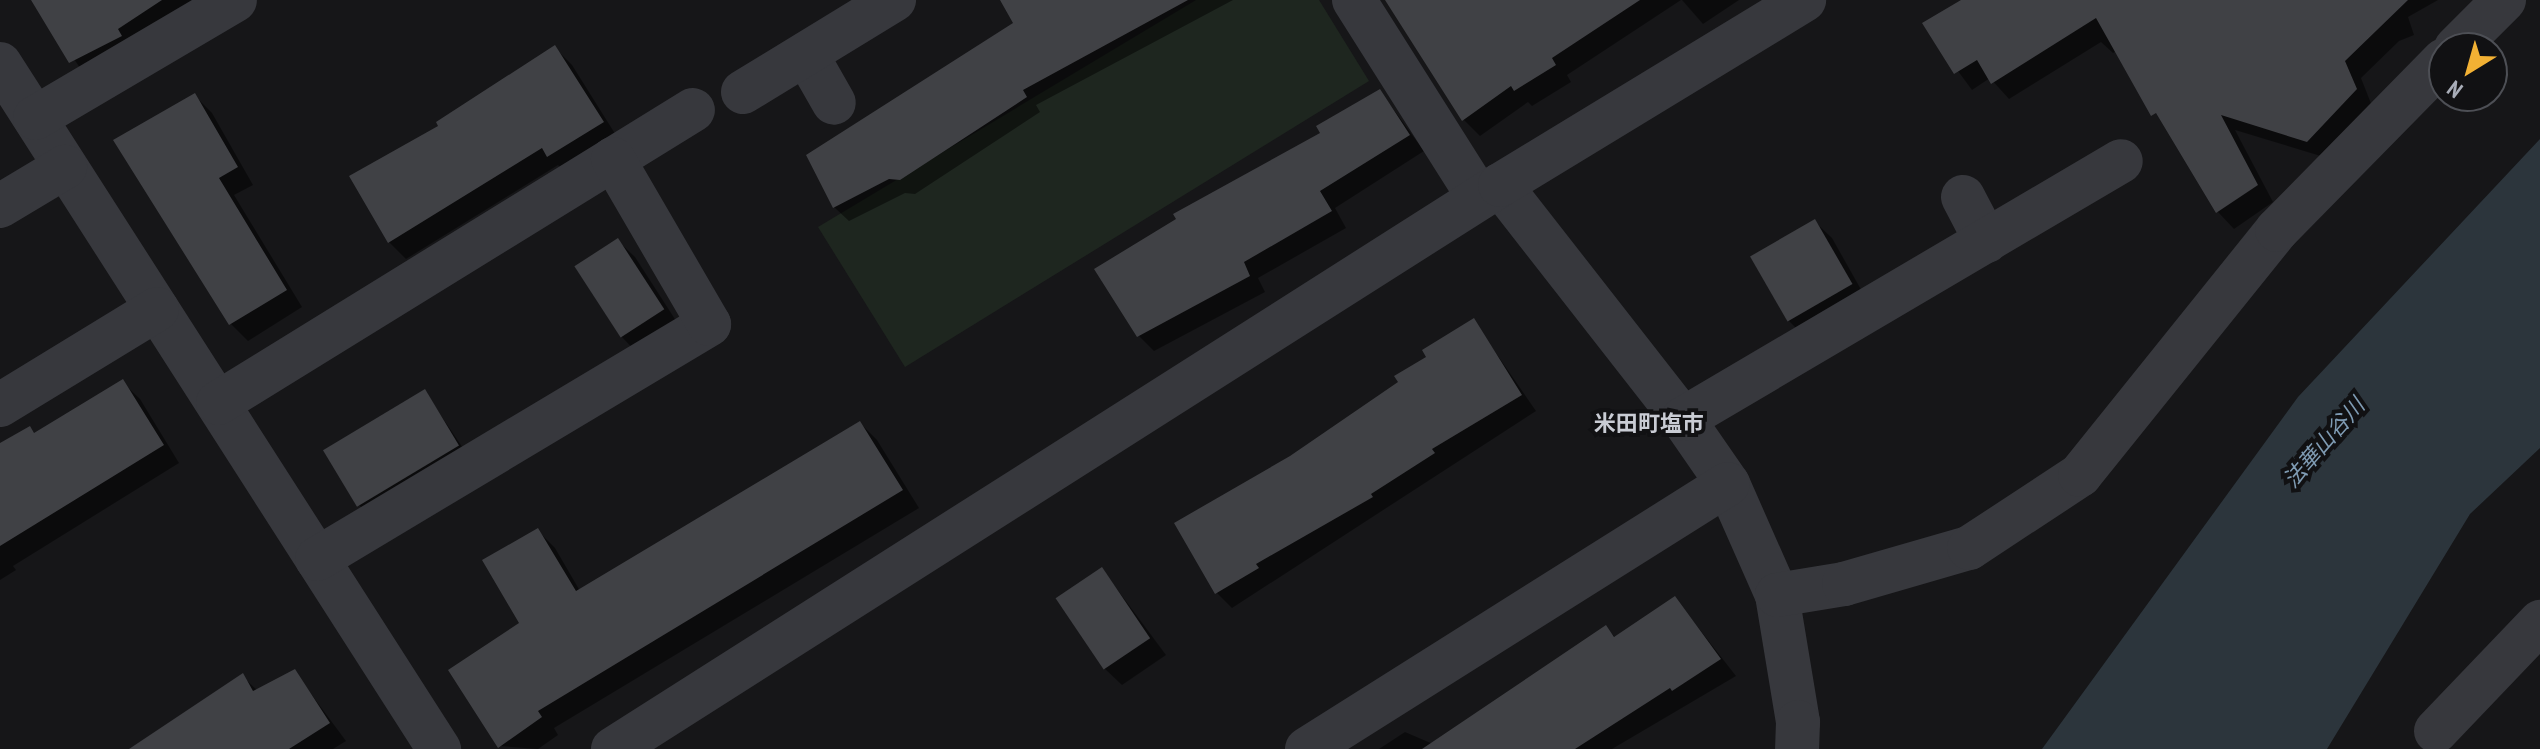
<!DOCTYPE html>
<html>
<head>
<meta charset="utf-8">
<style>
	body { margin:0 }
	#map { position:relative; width:2540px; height:749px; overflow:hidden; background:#161618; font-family:"PT Sans Narrow","Noto Sans JP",sans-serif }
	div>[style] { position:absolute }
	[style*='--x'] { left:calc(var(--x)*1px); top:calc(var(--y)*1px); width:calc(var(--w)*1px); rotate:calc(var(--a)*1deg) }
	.green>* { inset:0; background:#1e261f }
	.water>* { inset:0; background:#2c353c }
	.shadow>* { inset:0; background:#0007 }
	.building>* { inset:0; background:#404145; transform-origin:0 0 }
	.minor>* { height:44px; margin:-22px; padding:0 22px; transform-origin:22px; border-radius:22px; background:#37383d }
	span { translate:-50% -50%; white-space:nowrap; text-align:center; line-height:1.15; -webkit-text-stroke:8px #111113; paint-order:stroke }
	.neighbourhood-label { font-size:22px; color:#c9ccd4; font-weight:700 }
	.water-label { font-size:22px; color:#7f9bb3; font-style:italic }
	.north { position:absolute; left:2428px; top:32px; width:80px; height:80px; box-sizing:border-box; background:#111113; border:2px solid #4d4f55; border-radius:50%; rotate:217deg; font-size:22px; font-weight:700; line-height:32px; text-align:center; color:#a8adb8 }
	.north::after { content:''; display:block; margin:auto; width:28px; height:36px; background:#f2b134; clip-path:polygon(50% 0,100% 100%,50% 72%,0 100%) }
</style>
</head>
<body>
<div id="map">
	<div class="green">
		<div style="clip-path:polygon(1196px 0,1319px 0,1369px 81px,905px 367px,818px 227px)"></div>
	</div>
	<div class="water">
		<div style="clip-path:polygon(2540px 139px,2540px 448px,2470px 514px,2327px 749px,2042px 749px,2298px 397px)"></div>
	</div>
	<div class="shadow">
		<div style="clip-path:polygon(33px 0,195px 0,85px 75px)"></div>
		<div style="clip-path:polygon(1021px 0,1233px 0,1036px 105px,1040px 112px,915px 194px,905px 193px,849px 221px,834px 207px,1016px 24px)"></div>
		<div style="clip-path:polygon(1389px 0,1681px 0,1567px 75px,1571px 82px,1532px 106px,1528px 102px,1480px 136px,1464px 120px)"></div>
		<div style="clip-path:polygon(1682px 0,1739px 0,1703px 24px)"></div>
		<div style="clip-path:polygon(1990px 0,2438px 0,2408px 17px,2414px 35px,2399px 41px,2361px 78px,2372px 106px,2324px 157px,2235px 130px,2273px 202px,2234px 229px,2218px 212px,2118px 50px,2113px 53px,2101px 42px,2009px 99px,1990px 78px,1972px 90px,1932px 36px)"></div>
		<div style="clip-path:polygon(554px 47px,572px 65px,619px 140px,566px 173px,558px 165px,406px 259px,389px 242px)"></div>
		<div style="clip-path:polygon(1380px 91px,1424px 151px,1335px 208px,1346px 228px,1258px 278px,1265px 292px,1154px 351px,1138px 335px,1323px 134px)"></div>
		<div style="clip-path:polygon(195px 96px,212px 113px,253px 185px,234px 195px,302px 307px,248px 341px,230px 323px)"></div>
		<div style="clip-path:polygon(1814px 221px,1832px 238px,1868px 302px,1806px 338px,1789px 321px)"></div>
		<div style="clip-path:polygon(617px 240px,635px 257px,680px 327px,638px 354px,621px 336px)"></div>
		<div style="clip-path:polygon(1473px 320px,1536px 411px,1232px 608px,1217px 593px,1291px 458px,1401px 383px)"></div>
		<div style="clip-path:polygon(122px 382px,140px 399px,179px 463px,13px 566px,16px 570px,0 580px,0 445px,36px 435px)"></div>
		<div style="clip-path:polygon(425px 392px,467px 454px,368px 514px,359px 505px)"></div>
		<div style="clip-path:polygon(860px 423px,877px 440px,919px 508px,554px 728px,558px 735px,538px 749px,499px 746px,538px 531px,555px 548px,580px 591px)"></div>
		<div style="clip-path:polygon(1102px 569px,1166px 655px,1122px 685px,1104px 668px)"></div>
		<div style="clip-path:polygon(1675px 598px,1736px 676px,1612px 749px,1379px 749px,1405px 732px,1433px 744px,1606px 628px,1616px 638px)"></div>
		<div style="clip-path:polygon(294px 671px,346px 741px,333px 749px,181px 749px,242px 676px,258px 691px)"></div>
	</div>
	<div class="building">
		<div style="clip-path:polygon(31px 0,162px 0,118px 29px,122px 36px,69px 63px)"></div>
		<div style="clip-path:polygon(1000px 0,1188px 0,1023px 90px,1027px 97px,900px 180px,889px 179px,833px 208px,806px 155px,1013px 23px)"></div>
		<div style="clip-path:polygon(1385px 0,1640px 0,1552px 58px,1556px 65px,1514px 91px,1511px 86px,1462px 121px)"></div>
		<div style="clip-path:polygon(1961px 0,2408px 0,2345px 61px,2357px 89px,2307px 142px,2221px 115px,2258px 185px,2216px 213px,2156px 113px,2151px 116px,2096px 18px,1991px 84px,1977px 60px,1954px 74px,1922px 23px)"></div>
		<div style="clip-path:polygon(555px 45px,604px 122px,547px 157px,542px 148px,388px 243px,349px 176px,438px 126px,436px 122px)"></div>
		<div style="clip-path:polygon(1380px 89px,1410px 135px,1320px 191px,1332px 211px,1244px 262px,1250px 276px,1137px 337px,1094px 269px,1176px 219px,1173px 214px,1320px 133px,1316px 126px)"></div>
		<div style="clip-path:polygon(195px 93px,238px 167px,219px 178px,287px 290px,229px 325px,113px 140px)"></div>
		<div style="left:1815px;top:219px;width:75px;height:75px;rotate:60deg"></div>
		<div style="left:618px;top:238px;width:85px;height:52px;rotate:57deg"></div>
		<div style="clip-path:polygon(1474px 318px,1522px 395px,1432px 449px,1435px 453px,1371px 494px,1373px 497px,1256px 564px,1259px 568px,1215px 594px,1174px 523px,1290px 456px,1398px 382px,1394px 376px,1426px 357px,1422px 350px)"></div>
		<div style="clip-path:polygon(123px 379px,164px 445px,0 546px,0 443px,30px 426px,34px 433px)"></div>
		<div style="left:425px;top:389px;width:66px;height:119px;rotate:59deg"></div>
		<div style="clip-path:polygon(860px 421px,903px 490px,538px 711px,542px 717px,498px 748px,448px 670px,519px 623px,482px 560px,538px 528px,576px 591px)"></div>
		<div style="left:1102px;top:567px;width:86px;height:56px;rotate:56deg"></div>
		<div style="clip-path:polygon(1675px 596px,1721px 659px,1672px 691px,1670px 688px,1575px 749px,1422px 749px,1606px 625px,1614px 637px)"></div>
		<div style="clip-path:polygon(295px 669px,330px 723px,289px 749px,129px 749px,243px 673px,253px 691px)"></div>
	</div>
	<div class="minor">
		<div style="--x:1354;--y:0;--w:234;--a:57.7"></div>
		<div style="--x:2456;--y:48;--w:68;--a:-45"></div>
		<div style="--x:806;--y:54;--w:56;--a:60.3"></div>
		<div style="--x:0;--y:64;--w:814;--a:57.35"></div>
		<div style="--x:743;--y:92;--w:177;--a:-31.4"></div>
		<div style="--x:35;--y:118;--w:232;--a:-30.5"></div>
		<div style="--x:1500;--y:185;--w:297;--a:52"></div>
		<div style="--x:1683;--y:419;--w:79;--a:55.3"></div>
		<div style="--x:1728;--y:484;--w:121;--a:66.2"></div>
		<div style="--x:1777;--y:595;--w:129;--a:80.6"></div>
		<div style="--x:1798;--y:722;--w:27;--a:92"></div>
		<div style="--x:1963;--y:197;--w:50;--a:62.4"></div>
		<div style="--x:0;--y:206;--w:76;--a:-31"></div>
		<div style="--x:218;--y:403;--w:558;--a:-31.67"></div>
		<div style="--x:0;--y:405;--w:184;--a:-31.4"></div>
		<div style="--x:1683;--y:419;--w:508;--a:-30.5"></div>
		<div style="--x:317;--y:559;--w:457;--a:-30.9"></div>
		<div style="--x:709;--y:324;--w:191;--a:-120.2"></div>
		<div style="--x:1777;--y:595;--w:68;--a:-9.3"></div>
		<div style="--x:1844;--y:584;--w:130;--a:-16.1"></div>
		<div style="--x:1969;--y:548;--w:133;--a:-33.3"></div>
		<div style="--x:2080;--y:475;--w:314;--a:-51.2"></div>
		<div style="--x:2277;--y:230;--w:238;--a:-45.5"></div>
		<div style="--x:2436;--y:731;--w:151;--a:-46.3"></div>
		<div style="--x:613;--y:749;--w:1051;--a:-32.45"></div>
		<div style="--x:1500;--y:185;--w:356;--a:-31.3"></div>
		<div style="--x:1307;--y:749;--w:497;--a:-32.2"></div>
	</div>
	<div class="neighbourhood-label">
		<span style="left:1649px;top:424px">米田町塩市</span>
	</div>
	<div class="water-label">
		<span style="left:2324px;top:443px;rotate:-49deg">法華山谷川</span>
	</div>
	<div class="north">N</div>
</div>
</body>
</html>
